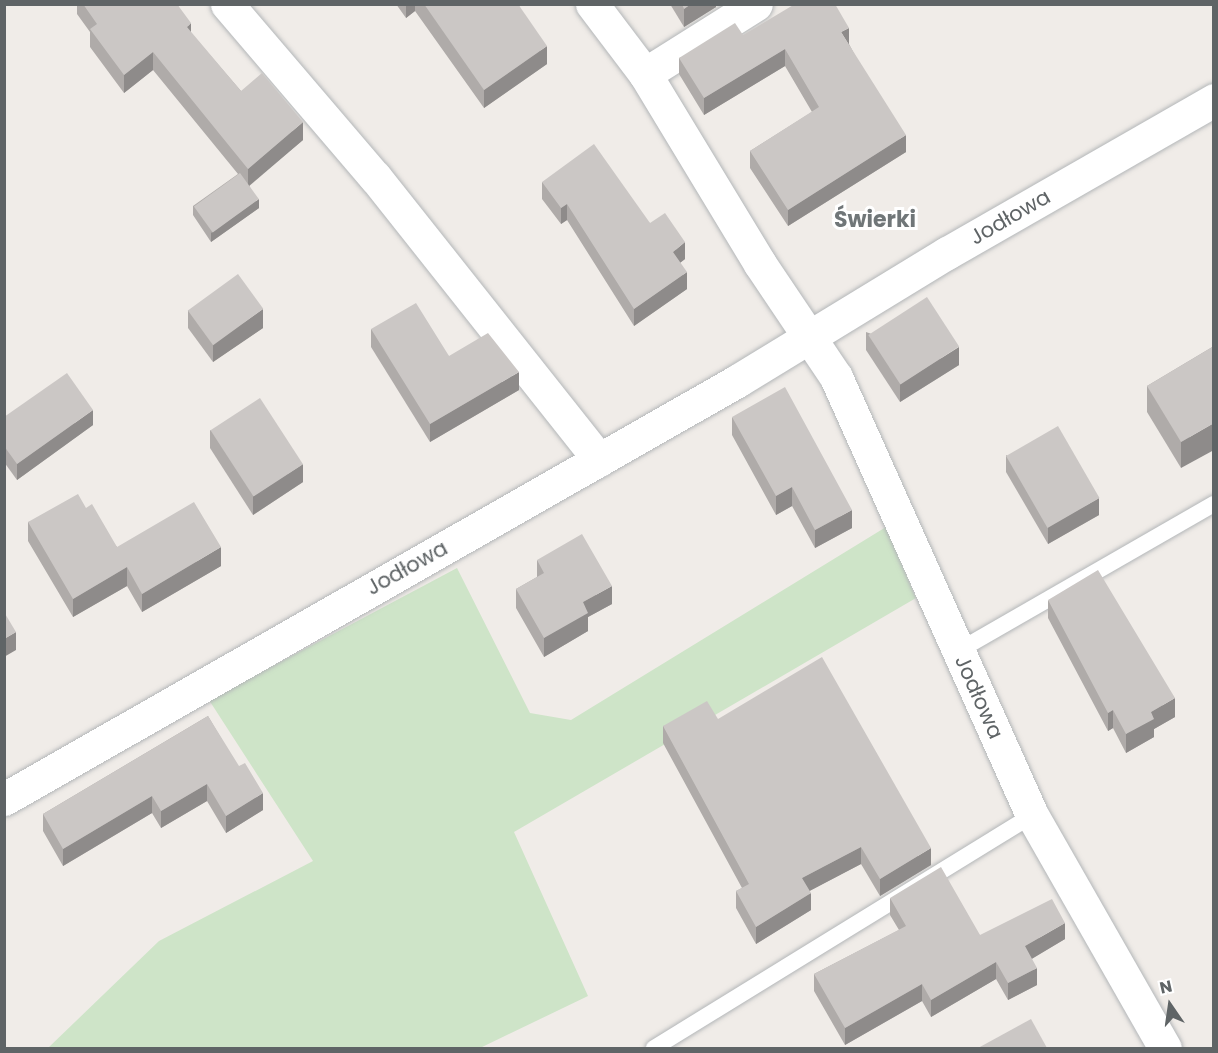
<!DOCTYPE html>
<html>
<head>
<meta charset="utf-8">
<style>
	body { margin:0 }
	#map { position:relative; width:1218px; height:1053px; overflow:hidden; background:#f0ece8; font-family:Poppins,sans-serif }
	div>[style] { position:absolute }
	[style*='--x'] { left:calc(var(--x)*1px); top:calc(var(--y)*1px); width:calc(var(--w)*1px); rotate:calc(var(--a)*1deg) }
	.green>* { inset:0; background:#cee4c8 }
	.roads { filter:drop-shadow(0 0 2px #b3b6b8) drop-shadow(0 0 2px #b3b6b8) }
	.service>* { height:16px; margin:-8px; padding:0 8px; transform-origin:8px; border-radius:8px; background:#fff }
	.minor>* { height:33px; margin:-16.5px; padding:0 16.5px; transform-origin:16.5px; border-radius:16.5px; background:#fff }
	.wall>* { inset:0; background:#afaba9 }
	.shaded-wall>* { inset:0; background:#8e8b8a }
	.building>* { inset:0; background:#cbc7c5; transform-origin:0 0 }
	span { translate:-50% -50%; white-space:nowrap; text-align:center; line-height:1.15; -webkit-text-stroke:6px #fff; paint-order:stroke }
	.street-label { font-size:21px; color:#5f6466 }
	.neighbourhood-label { font-size:22px; color:#707678; font-weight:700 }
	.frame { position:absolute; inset:0; border:6px solid #5f6466; pointer-events:none }
	.north { position:absolute; left:1140px; top:975px; width:60px; height:60px; -webkit-text-stroke:4px #fff; paint-order:stroke; rotate:347deg; font-size:16px; font-weight:700; line-height:24px; text-align:center; color:#5f6466 }
	.north::after { content:''; display:block; margin:auto; width:21px; height:27px; background:#5f6466; clip-path:polygon(50% 0,100% 100%,50% 72%,0 100%) }
</style>
</head>
<body>
<div id="map">
	<div class="green">
		<div style="clip-path:polygon(886px 527px,916px 598px,514px 832px,588px 996px,480px 1048px,48px 1048px,159px 941px,313px 861px,209px 700px,457px 568px,530px 713px,571px 720px)"></div>
	</div>
	<div class="roads">
		<div class="service">
			<div style="--x:958;--y:651;--w:295;--a:-29.9"></div>
			<div style="--x:654;--y:1048;--w:444;--a:-31.6"></div>
		</div>
		<div class="minor">
			<div style="--x:227;--y:4;--w:228;--a:49.5"></div>
			<div style="--x:375;--y:177;--w:361;--a:51.6"></div>
			<div style="--x:592;--y:4;--w:88;--a:52.9"></div>
			<div style="--x:645;--y:74;--w:222;--a:58.8"></div>
			<div style="--x:760;--y:264;--w:136;--a:56.1"></div>
			<div style="--x:836;--y:377;--w:480;--a:65.9"></div>
			<div style="--x:1032;--y:815;--w:268;--a:60.3"></div>
			<div style="--x:645;--y:74;--w:131;--a:-32.2"></div>
			<div style="--x:4;--y:799;--w:844;--a:-29.69"></div>
			<div style="--x:737;--y:381;--w:246;--a:-31.4"></div>
			<div style="--x:947;--y:253;--w:308;--a:-29.8"></div>
		</div>
	</div>
	<div class="wall">
		<div style="clip-path:polygon(77px 4px,177px 4px,191px 33px,241px 91px,303px 140px,249px 185px,259px 208px,211px 242px,193px 215px,193px 206px,238px 174px,153px 70px,124px 93px,90px 47px,90px 32px,77px 14px)"></div>
		<div style="clip-path:polygon(396px 4px,518px 4px,547px 64px,484px 108px,415px 11px,406px 18px)"></div>
		<div style="clip-path:polygon(670px 4px,716px 4px,716px 7px,684px 27px)"></div>
		<div style="clip-path:polygon(743px 35px,849px 44px,906px 152px,788px 226px,750px 168px,750px 151px,812px 112px,785px 66px,704px 115px,679px 74px,679px 58px)"></div>
		<div style="clip-path:polygon(542px 182px,650px 223px,685px 259px,680px 263px,687px 289px,634px 326px,567px 220px,561px 224px,542px 199px)"></div>
		<div style="clip-path:polygon(188px 310px,263px 328px,213px 362px,188px 328px)"></div>
		<div style="clip-path:polygon(371px 329px,449px 356px,519px 390px,430px 442px,371px 347px)"></div>
		<div style="clip-path:polygon(866px 332px,959px 365px,900px 402px,866px 350px)"></div>
		<div style="clip-path:polygon(1214px 346px,1181px 468px,1147px 412px,1147px 386px)"></div>
		<div style="clip-path:polygon(4px 417px,93px 425px,17px 480px,4px 462px)"></div>
		<div style="clip-path:polygon(732px 417px,852px 528px,815px 548px,792px 506px,776px 515px,732px 435px)"></div>
		<div style="clip-path:polygon(210px 430px,303px 482px,253px 515px,210px 448px)"></div>
		<div style="clip-path:polygon(1006px 455px,1099px 515px,1048px 544px,1006px 472px)"></div>
		<div style="clip-path:polygon(86px 508px,117px 547px,221px 566px,142px 612px,127px 586px,73px 617px,28px 541px,28px 522px)"></div>
		<div style="clip-path:polygon(537px 560px,612px 604px,588px 617px,588px 631px,544px 657px,516px 608px,516px 589px,537px 577px)"></div>
		<div style="clip-path:polygon(1048px 600px,1175px 717px,1154px 729px,1154px 737px,1126px 753px,1113px 728px,1108px 731px,1048px 618px)"></div>
		<div style="clip-path:polygon(208px 716px,263px 810px,226px 833px,207px 801px,161px 828px,152px 813px,63px 866px,43px 831px,43px 814px)"></div>
		<div style="clip-path:polygon(718px 719px,931px 865px,880px 896px,861px 864px,809px 891px,811px 910px,756px 944px,736px 908px,736px 891px,742px 888px,663px 743px,663px 726px)"></div>
		<div style="clip-path:polygon(890px 898px,980px 935px,1065px 939px,1031px 959px,1037px 985px,1008px 1000px,996px 979px,931px 1017px,922px 1001px,845px 1045px,814px 991px,814px 974px,899px 930px,890px 915px)"></div>
	</div>
	<div class="shaded-wall">
		<div style="clip-path:polygon(406px 4px,415px 4px,415px 11px,406px 18px)"></div>
		<div style="clip-path:polygon(691px 4px,716px 4px,716px 7px,684px 27px,684px 9px)"></div>
		<div style="clip-path:polygon(191px 23px,191px 41px,187px 27px)"></div>
		<div style="clip-path:polygon(849px 28px,849px 45px,841px 32px)"></div>
		<div style="clip-path:polygon(547px 46px,547px 64px,484px 108px,484px 90px)"></div>
		<div style="clip-path:polygon(785px 49px,785px 66px,704px 115px,704px 98px)"></div>
		<div style="clip-path:polygon(153px 52px,153px 70px,124px 93px,124px 75px)"></div>
		<div style="clip-path:polygon(303px 122px,303px 140px,248px 187px,248px 169px)"></div>
		<div style="clip-path:polygon(906px 135px,906px 152px,788px 226px,788px 210px)"></div>
		<div style="clip-path:polygon(259px 199px,259px 208px,211px 242px,211px 233px)"></div>
		<div style="clip-path:polygon(567px 204px,567px 220px,561px 224px,561px 208px)"></div>
		<div style="clip-path:polygon(685px 242px,685px 259px,673px 268px,673px 252px)"></div>
		<div style="clip-path:polygon(687px 272px,687px 289px,634px 326px,634px 309px)"></div>
		<div style="clip-path:polygon(263px 309px,263px 328px,213px 362px,213px 344px)"></div>
		<div style="clip-path:polygon(959px 347px,959px 365px,900px 402px,900px 384px)"></div>
		<div style="clip-path:polygon(519px 372px,519px 390px,430px 442px,430px 424px)"></div>
		<div style="clip-path:polygon(93px 410px,93px 425px,17px 480px,17px 464px)"></div>
		<div style="clip-path:polygon(1214px 423px,1214px 450px,1181px 468px,1181px 442px)"></div>
		<div style="clip-path:polygon(303px 464px,303px 482px,253px 515px,253px 496px)"></div>
		<div style="clip-path:polygon(792px 487px,792px 506px,776px 515px,776px 496px)"></div>
		<div style="clip-path:polygon(1099px 498px,1099px 515px,1048px 544px,1048px 527px)"></div>
		<div style="clip-path:polygon(852px 510px,852px 528px,815px 548px,815px 530px)"></div>
		<div style="clip-path:polygon(221px 547px,221px 566px,142px 612px,142px 594px)"></div>
		<div style="clip-path:polygon(127px 567px,127px 586px,73px 617px,73px 599px)"></div>
		<div style="clip-path:polygon(612px 586px,612px 604px,588px 617px,588px 631px,544px 657px,544px 638px,583px 602px)"></div>
		<div style="clip-path:polygon(16px 632px,16px 650px,4px 657px,4px 639px)"></div>
		<div style="clip-path:polygon(1175px 698px,1175px 717px,1154px 729px,1154px 737px,1126px 753px,1126px 734px,1151px 712px)"></div>
		<div style="clip-path:polygon(1113px 710px,1113px 728px,1108px 731px,1108px 713px)"></div>
		<div style="clip-path:polygon(207px 784px,207px 801px,161px 828px,161px 811px)"></div>
		<div style="clip-path:polygon(263px 793px,263px 810px,226px 833px,226px 816px)"></div>
		<div style="clip-path:polygon(152px 796px,152px 813px,63px 866px,63px 849px)"></div>
		<div style="clip-path:polygon(861px 847px,861px 864px,802px 895px,802px 878px)"></div>
		<div style="clip-path:polygon(931px 848px,931px 865px,880px 896px,880px 879px)"></div>
		<div style="clip-path:polygon(811px 893px,811px 910px,756px 944px,756px 927px)"></div>
		<div style="clip-path:polygon(1065px 923px,1065px 939px,1025px 963px,1025px 946px)"></div>
		<div style="clip-path:polygon(996px 962px,996px 979px,931px 1017px,931px 1000px)"></div>
		<div style="clip-path:polygon(1037px 968px,1037px 985px,1008px 1000px,1008px 983px)"></div>
		<div style="clip-path:polygon(922px 984px,922px 1001px,845px 1045px,845px 1028px)"></div>
	</div>
	<div class="building">
		<div style="clip-path:polygon(83px 4px,177px 4px,191px 23px,187px 27px,241px 91px,262px 73px,303px 122px,248px 169px,153px 52px,124px 75px,90px 29px,97px 24px)"></div>
		<div style="clip-path:polygon(424px 4px,518px 4px,547px 46px,484px 90px)"></div>
		<div style="clip-path:polygon(682px 4px,691px 4px,684px 9px)"></div>
		<div style="clip-path:polygon(795px 4px,835px 4px,849px 28px,841px 32px,906px 135px,788px 210px,750px 151px,819px 107px,785px 49px,704px 98px,679px 58px,735px 23px,743px 35px)"></div>
		<div style="clip-path:polygon(594px 144px,650px 223px,665px 213px,685px 242px,673px 252px,687px 272px,634px 309px,567px 204px,561px 208px,542px 182px)"></div>
		<div style="left:240px;top:173px;width:32px;height:57px;rotate:54deg"></div>
		<div style="left:238px;top:274px;width:43px;height:62px;rotate:54deg"></div>
		<div style="left:927px;top:297px;width:59px;height:70px;rotate:57deg"></div>
		<div style="clip-path:polygon(416px 303px,449px 356px,488px 333px,519px 372px,430px 424px,371px 329px)"></div>
		<div style="clip-path:polygon(1214px 346px,1214px 423px,1181px 442px,1147px 386px)"></div>
		<div style="clip-path:polygon(67px 373px,93px 410px,17px 464px,4px 446px,4px 417px)"></div>
		<div style="clip-path:polygon(785px 387px,852px 510px,815px 530px,792px 487px,776px 496px,732px 417px)"></div>
		<div style="left:260px;top:398px;width:79px;height:59px;rotate:57deg"></div>
		<div style="left:1058px;top:426px;width:83px;height:60px;rotate:60deg"></div>
		<div style="clip-path:polygon(78px 494px,86px 508px,92px 504px,117px 547px,194px 502px,221px 547px,142px 594px,127px 567px,73px 599px,28px 522px)"></div>
		<div style="clip-path:polygon(582px 534px,612px 586px,583px 602px,588px 613px,544px 638px,516px 589px,544px 573px,537px 560px)"></div>
		<div style="clip-path:polygon(1098px 570px,1175px 698px,1151px 712px,1154px 719px,1126px 734px,1113px 710px,1108px 713px,1048px 600px)"></div>
		<div style="clip-path:polygon(4px 612px,16px 632px,4px 639px)"></div>
		<div style="clip-path:polygon(822px 657px,931px 848px,880px 879px,861px 847px,802px 878px,811px 893px,756px 927px,736px 891px,749px 884px,663px 726px,707px 701px,718px 719px)"></div>
		<div style="clip-path:polygon(208px 716px,239px 766px,245px 763px,263px 793px,226px 816px,207px 784px,161px 811px,152px 796px,63px 849px,43px 814px)"></div>
		<div style="clip-path:polygon(941px 867px,980px 935px,1052px 899px,1065px 923px,1025px 946px,1037px 968px,1008px 983px,996px 962px,931px 1000px,922px 984px,845px 1028px,814px 974px,906px 926px,890px 898px)"></div>
		<div style="clip-path:polygon(1031px 1019px,1047px 1048px,978px 1048px)"></div>
	</div>
	<div class="street-label">
		<span style="left:1010px;top:217px;rotate:-30deg">Jodłowa</span>
		<span style="left:407px;top:568px;rotate:-29deg">Jodłowa</span>
		<span style="left:979px;top:697px;rotate:66deg">Jodłowa</span>
	</div>
	<div class="neighbourhood-label">
		<span style="left:875px;top:220px">Świerki</span>
	</div>
	<div class="frame"></div>
	<div class="north">N</div>
</div>
</body>
</html>
